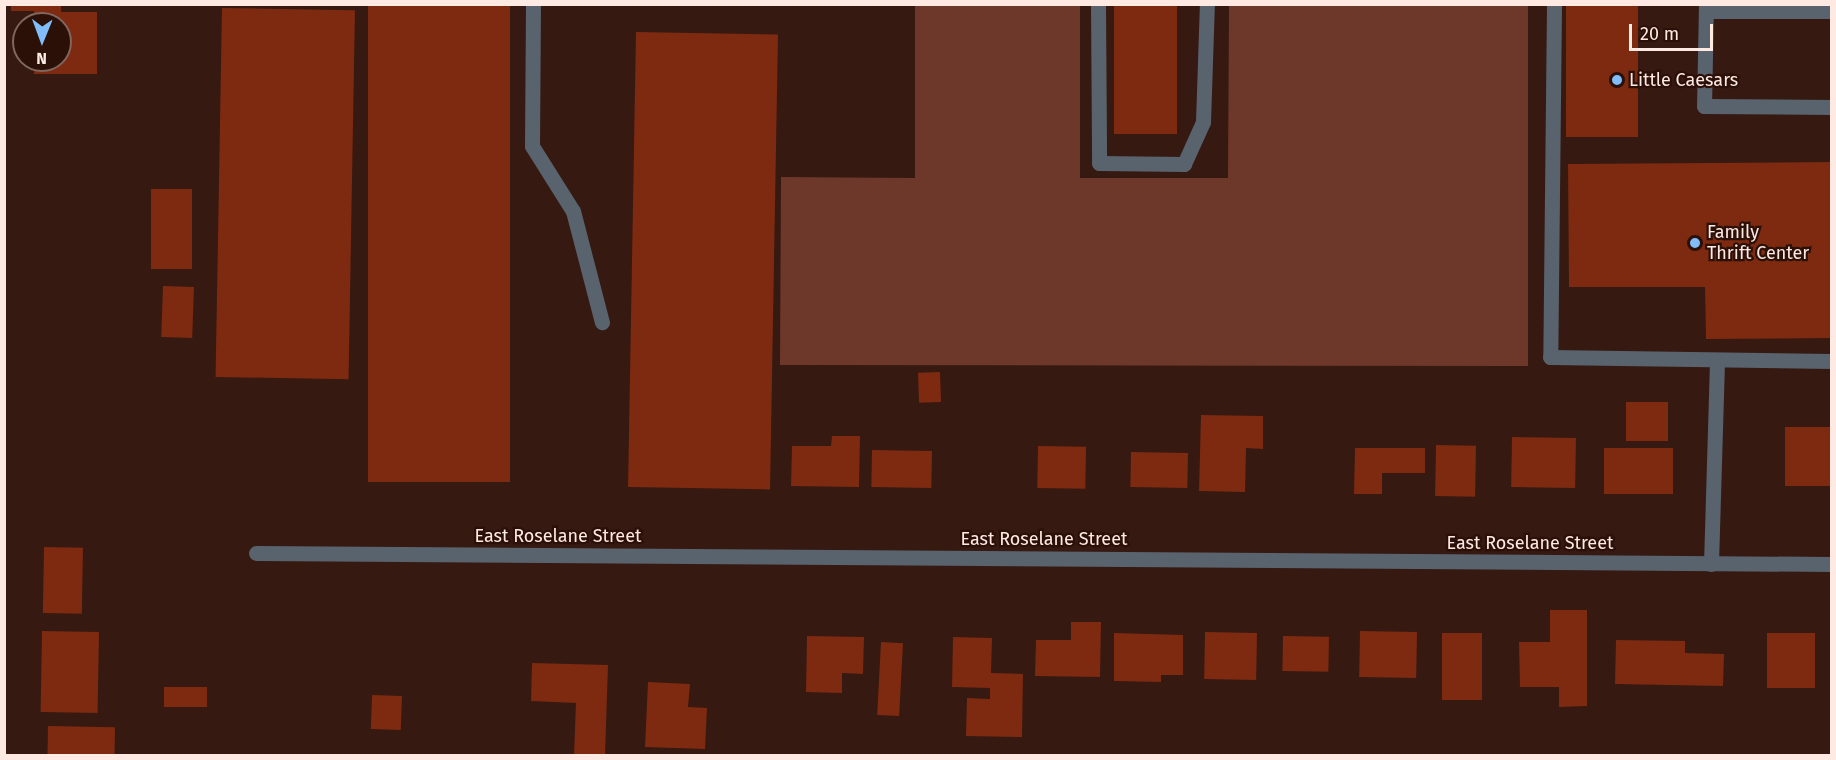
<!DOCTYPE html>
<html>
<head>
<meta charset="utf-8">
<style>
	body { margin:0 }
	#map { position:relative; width:1836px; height:760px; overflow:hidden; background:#361911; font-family:"Fira Sans",sans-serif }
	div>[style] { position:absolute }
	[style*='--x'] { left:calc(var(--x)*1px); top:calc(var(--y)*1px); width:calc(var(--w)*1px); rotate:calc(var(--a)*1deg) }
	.green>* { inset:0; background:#6d382a }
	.building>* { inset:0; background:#7d2a10; transform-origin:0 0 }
	.service>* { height:15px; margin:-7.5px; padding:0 7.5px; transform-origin:7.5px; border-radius:7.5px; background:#58636e }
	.minor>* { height:15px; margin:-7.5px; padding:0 7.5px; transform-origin:7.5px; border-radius:7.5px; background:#58636e }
	.dots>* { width:16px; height:16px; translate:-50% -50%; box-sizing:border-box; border:3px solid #2b1008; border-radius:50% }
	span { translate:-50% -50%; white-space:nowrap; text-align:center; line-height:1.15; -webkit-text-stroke:4.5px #2b1008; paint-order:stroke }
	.poi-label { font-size:18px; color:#fee9e3 }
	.left { translate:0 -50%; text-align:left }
	.street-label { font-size:18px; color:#fee9e3 }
	.frame { position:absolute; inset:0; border:6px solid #fee9e3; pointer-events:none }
	.north { position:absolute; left:12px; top:12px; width:60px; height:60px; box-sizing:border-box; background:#2b1008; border:2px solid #7f6760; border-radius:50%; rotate:181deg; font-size:16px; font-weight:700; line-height:24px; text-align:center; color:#fee9e3 }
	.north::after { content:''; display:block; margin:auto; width:21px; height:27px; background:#80bdfa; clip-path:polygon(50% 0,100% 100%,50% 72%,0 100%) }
	.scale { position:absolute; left:1629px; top:24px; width:84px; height:27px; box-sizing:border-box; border:3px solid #fee9e3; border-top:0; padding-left:8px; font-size:18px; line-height:21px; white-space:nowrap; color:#fee9e3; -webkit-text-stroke:4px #2b1008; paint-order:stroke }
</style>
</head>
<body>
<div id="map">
	<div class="green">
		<div style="clip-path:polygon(915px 5px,1080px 5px,1080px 178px,1228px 178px,1229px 5px,1528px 5px,1528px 366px,780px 365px,781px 177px,915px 178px)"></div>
	</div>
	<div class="building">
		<div style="clip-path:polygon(11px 4px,61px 4px,61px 12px,97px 12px,97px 74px,34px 74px,34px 60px,60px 60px,60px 24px,34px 24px,34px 11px,11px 11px)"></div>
		<div style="left:368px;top:4px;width:142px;height:478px"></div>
		<div style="left:1114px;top:4px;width:63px;height:130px"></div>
		<div style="left:1566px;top:4px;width:72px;height:133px"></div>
		<div style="left:222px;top:8px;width:133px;height:369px;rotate:1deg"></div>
		<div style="left:636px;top:32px;width:142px;height:455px;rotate:1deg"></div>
		<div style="clip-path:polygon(1832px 162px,1832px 338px,1706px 339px,1705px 287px,1569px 287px,1568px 164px)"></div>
		<div style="left:151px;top:189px;width:41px;height:80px"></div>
		<div style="left:163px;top:286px;width:31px;height:51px;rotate:2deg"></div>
		<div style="left:940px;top:372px;width:30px;height:22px;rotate:88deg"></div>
		<div style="left:1626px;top:402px;width:42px;height:39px"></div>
		<div style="clip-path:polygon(1201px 415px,1263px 416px,1263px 449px,1246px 448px,1245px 492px,1199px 491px)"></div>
		<div style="left:1785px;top:427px;width:47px;height:59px"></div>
		<div style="clip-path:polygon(832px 436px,860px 436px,859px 487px,791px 486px,792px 446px,831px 446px)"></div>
		<div style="left:1512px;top:437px;width:64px;height:50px;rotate:1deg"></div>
		<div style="left:1436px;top:445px;width:40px;height:51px;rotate:1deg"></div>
		<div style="left:1038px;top:446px;width:48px;height:42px;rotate:1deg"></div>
		<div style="clip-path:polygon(1355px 448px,1425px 448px,1425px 473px,1382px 473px,1382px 494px,1354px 494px)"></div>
		<div style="left:1604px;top:448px;width:69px;height:46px"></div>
		<div style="left:872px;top:450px;width:60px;height:37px;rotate:1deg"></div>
		<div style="left:1131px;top:452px;width:57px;height:35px;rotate:1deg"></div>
		<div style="left:44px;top:547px;width:39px;height:66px;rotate:1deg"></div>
		<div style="clip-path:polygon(1550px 610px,1587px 610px,1587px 706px,1559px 707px,1559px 687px,1520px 687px,1519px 642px,1550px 642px)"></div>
		<div style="clip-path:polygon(1071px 622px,1101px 622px,1100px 677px,1035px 676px,1036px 640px,1071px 640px)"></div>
		<div style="left:42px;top:631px;width:57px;height:81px;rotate:1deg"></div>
		<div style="left:1360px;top:631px;width:57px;height:46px;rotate:1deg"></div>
		<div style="left:1205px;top:632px;width:52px;height:47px;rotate:1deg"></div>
		<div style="clip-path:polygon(1114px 633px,1183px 635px,1183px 675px,1161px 675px,1161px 682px,1114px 681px)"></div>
		<div style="left:1442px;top:633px;width:40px;height:67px"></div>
		<div style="left:1767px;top:633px;width:48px;height:55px"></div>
		<div style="clip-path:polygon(807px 636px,864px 637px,863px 674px,842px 673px,842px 693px,806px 692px)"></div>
		<div style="left:1283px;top:636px;width:46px;height:35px;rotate:1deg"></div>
		<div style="clip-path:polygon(953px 637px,992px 638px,991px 673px,1023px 674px,1022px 737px,966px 736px,967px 698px,990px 699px,990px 688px,952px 687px)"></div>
		<div style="clip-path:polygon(1616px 640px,1685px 641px,1685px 653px,1724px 654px,1723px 686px,1615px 684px)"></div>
		<div style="left:881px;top:642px;width:22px;height:73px;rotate:3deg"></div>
		<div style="clip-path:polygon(532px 663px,608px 665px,605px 756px,574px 756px,576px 703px,531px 701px)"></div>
		<div style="clip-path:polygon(648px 682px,690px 684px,688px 707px,707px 708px,705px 749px,645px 747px)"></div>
		<div style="left:164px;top:687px;width:43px;height:20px"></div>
		<div style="left:372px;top:695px;width:30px;height:34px;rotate:2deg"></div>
		<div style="left:48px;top:726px;width:67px;height:30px;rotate:1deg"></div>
	</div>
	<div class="service">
		<div style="--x:533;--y:4;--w:142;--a:90.4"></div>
		<div style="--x:532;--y:146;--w:77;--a:57.8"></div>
		<div style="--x:573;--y:211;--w:115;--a:75.4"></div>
		<div style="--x:1098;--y:4;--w:159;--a:89.6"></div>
		<div style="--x:1099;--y:163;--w:85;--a:0.7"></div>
		<div style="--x:1184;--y:164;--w:46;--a:-65.7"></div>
		<div style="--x:1203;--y:122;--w:118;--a:-88.1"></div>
		<div style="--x:1554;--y:4;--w:353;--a:90.6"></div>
		<div style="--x:1550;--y:357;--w:282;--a:0.8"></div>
		<div style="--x:1706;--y:4;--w:102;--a:91.1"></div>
		<div style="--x:1704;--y:106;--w:128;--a:0.4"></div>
		<div style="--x:1706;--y:11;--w:126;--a:0"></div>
		<div style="--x:1711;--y:564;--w:203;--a:-88.3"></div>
	</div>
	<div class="minor">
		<div style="--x:256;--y:553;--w:1576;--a:0.4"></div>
	</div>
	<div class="dots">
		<div style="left:1617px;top:80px;background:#80bdfa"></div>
		<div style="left:1695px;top:243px;background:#80bdfa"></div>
	</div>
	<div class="poi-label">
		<span class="left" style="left:1629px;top:80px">Little Caesars</span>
		<span class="left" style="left:1707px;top:243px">Family<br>Thrift Center</span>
	</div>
	<div class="street-label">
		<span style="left:558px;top:536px">East Roselane Street</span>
		<span style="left:1044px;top:539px">East Roselane Street</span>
		<span style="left:1530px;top:543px">East Roselane Street</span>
	</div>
	<div class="frame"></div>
	<div class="north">N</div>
	<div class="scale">20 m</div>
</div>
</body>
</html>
